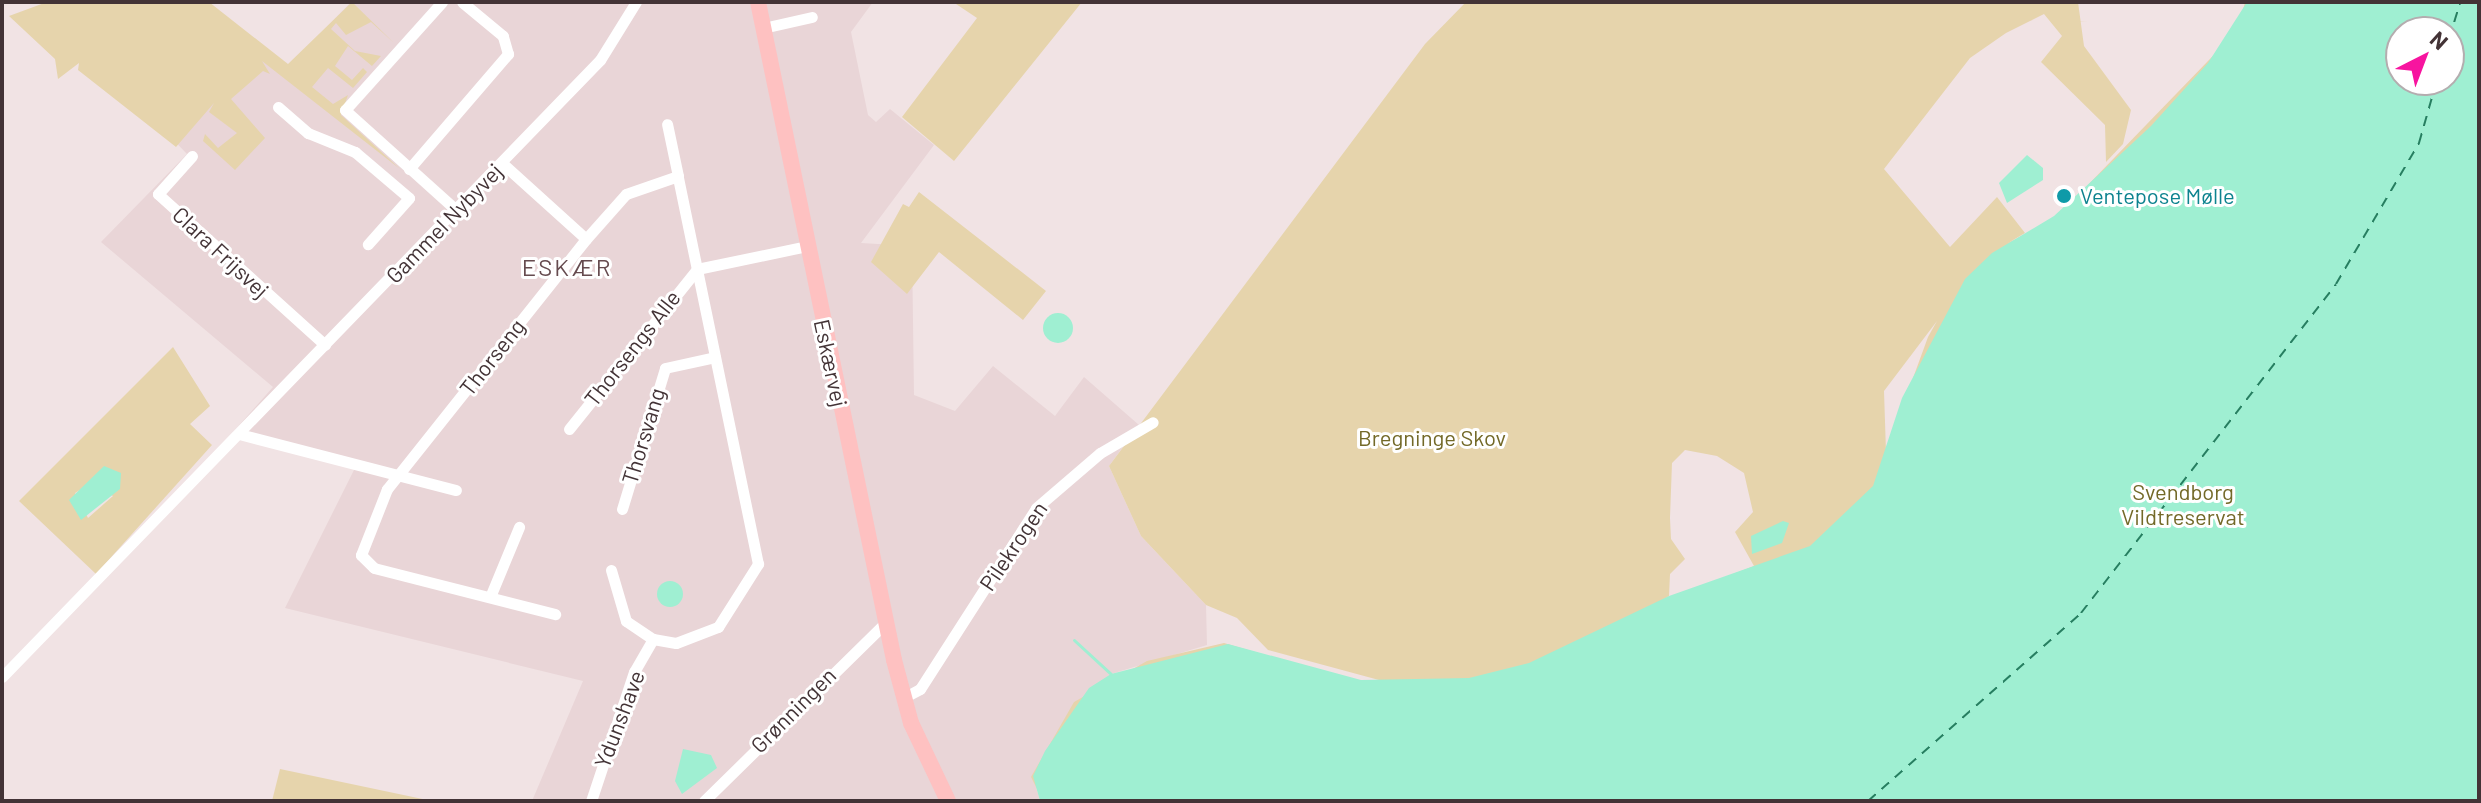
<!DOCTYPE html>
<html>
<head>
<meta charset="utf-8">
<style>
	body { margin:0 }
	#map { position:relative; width:2481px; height:803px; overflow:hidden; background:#f1e3e4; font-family:Barlow,sans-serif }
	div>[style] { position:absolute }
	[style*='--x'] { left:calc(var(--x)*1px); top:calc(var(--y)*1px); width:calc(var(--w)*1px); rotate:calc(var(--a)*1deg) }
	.residential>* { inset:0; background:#e9d5d7 }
	.green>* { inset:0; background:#e6d4ac }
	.water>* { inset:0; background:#9fefd2 }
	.round { border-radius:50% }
	.stream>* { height:3px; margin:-1.5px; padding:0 1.5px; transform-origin:1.5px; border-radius:1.5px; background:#9fefd2 }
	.ferry>* { height:2px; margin-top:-1px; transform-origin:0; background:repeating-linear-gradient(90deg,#267e60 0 10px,transparent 0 18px) }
	.street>* { height:11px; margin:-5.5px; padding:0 5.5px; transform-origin:5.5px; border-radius:5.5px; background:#fff }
	.secondary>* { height:16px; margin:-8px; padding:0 8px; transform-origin:8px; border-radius:8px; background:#fec1c1 }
	.dots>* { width:22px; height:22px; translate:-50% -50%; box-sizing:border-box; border:4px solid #fff; border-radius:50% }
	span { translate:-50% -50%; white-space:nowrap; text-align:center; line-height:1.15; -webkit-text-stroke:6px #fff; paint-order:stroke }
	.culture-label { font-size:22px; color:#0d838f }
	.left { translate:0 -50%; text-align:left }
	.street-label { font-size:22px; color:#433336 }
	.park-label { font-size:22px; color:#736928 }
	.neighbourhood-label { font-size:24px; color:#664b4f; letter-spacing:2px }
	.frame { position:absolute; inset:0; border:4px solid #433336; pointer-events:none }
	.north { position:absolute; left:2385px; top:16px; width:80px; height:80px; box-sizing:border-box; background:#fff; border:2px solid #b4adaf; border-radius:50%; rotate:42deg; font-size:22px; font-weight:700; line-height:32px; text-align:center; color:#433336 }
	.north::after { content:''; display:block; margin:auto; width:28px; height:36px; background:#f7149f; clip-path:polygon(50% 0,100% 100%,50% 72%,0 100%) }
</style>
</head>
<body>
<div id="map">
	<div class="residential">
		<div style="clip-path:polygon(351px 2px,873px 2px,851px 32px,868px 115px,876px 122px,890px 109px,934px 145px,861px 243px,912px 246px,914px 395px,955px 411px,993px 366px,1055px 416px,1084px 377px,1139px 425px,1109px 466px,1141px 536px,1206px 605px,1207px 645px,1111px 674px,1033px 776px,1040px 801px,532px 801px,583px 681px,285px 608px,355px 468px,233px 432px,273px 387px,101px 242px,187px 154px,162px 128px,250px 50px,282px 73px)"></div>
	</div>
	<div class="green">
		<div style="clip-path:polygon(47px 2px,209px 2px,288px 64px,352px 2px,394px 43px,371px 22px,346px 35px,336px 23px,331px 29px,355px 51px,381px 56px,372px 66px,348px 46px,335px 66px,352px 80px,363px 68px,367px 72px,353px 88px,328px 68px,312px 87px,333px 104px,348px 95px,341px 115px,400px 169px,262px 61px,270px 74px,263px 71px,231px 99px,265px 138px,235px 170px,203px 141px,205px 134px,218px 148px,237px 133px,209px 112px,214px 103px,176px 147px,78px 70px,79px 63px,58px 79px,55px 59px,9px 16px)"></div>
		<div style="clip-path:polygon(953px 2px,1082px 2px,954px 161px,902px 117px,977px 18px)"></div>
		<div style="clip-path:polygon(evenodd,1466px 2px,2078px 2px,2084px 46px,2131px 110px,2123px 144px,2106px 162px,2105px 125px,2041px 62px,2062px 36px,2044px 14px,2006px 33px,1970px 58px,1884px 169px,1950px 247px,1997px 197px,2025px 233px,2008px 243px,2054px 220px,2238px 30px,2245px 2px,2479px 2px,2479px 801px,1043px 801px,1031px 777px,1074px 702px,1147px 661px,1224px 643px,1360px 683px,1379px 680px,1268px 650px,1237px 618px,1206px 605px,1141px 536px,1109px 466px,1425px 44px,1466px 2px,2401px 32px,2449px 32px,2449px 80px,2401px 80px,2401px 32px,1466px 2px,1937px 321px,1928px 337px,1886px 452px,1884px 391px,1937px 321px,1466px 2px,1685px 450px,1717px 456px,1744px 473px,1753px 512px,1735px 532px,1754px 566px,1654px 605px,1669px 596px,1670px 574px,1685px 559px,1671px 539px,1670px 518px,1672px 463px,1685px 450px)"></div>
		<div style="clip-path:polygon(919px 192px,1046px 291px,1023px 320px,939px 252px,907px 294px,871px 262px,903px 204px,909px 207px)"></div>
		<div style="clip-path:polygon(evenodd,173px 347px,210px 406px,190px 424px,212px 445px,96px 574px,19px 501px,173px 347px,91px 483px,113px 496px,88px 518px,75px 493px,91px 483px)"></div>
		<div style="clip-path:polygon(280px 769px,432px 801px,272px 801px)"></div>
	</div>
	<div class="water">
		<div style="clip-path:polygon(evenodd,2247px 2px,2479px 2px,2479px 801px,1040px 801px,1033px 776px,1045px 751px,1089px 688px,1111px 674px,1228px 644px,1361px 680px,1469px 678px,1529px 663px,1669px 596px,1810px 546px,1873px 486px,1902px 398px,1965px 279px,1992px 253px,2054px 216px,2151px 126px,2208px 63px,2247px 2px,2449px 32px,2449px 80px,2401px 80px,2401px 32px,2449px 32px)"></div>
		<div style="clip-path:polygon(2027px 155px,2043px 168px,2043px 180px,2007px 203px,1999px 183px)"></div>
		<div class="round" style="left:1043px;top:313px;width:30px;height:30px"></div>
		<div style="clip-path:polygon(104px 466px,121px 473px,120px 489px,81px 520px,69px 500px)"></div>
		<div style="clip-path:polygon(1783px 521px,1789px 523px,1782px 543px,1752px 554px,1751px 536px)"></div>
		<div class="round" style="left:657px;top:581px;width:26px;height:26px"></div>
		<div style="clip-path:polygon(683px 749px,711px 755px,717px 768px,682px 794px,675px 781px)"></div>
	</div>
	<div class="stream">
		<div style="--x:1074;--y:640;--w:50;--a:42.6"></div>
	</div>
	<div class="ferry">
		<div style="--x:2449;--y:39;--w:39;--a:-73"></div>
		<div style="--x:1868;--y:801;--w:284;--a:-41.4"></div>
		<div style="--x:2081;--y:613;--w:416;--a:-52.2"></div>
		<div style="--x:2336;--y:284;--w:164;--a:-59.5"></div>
		<div style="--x:2419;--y:143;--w:66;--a:-74.1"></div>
	</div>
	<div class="street">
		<div style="--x:442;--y:2;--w:145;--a:131.9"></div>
		<div style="--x:345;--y:110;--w:149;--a:42"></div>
		<div style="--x:763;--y:28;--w:50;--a:-12.7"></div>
		<div style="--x:278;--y:107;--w:40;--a:41"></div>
		<div style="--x:308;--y:133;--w:51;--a:22"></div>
		<div style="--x:355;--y:152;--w:71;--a:40.4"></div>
		<div style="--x:409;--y:198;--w:62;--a:131.7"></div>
		<div style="--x:192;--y:156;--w:51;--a:131.8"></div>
		<div style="--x:158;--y:194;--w:225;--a:42.1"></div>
		<div style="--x:502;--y:163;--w:113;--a:42.1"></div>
		<div style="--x:586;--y:239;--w:320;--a:128.5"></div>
		<div style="--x:387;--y:489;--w:71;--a:111.5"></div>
		<div style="--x:361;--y:555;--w:18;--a:45"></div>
		<div style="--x:374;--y:568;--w:187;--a:14.3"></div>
		<div style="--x:409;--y:169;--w:152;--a:-49.3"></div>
		<div style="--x:508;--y:54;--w:19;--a:-106"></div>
		<div style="--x:503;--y:36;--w:53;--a:-140.3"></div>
		<div style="--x:586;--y:239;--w:60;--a:-48.4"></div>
		<div style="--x:626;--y:194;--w:55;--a:-19.1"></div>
		<div style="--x:678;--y:176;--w:53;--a:-101.9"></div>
		<div style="--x:569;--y:429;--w:205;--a:-51.3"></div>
		<div style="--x:697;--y:269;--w:112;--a:-11.8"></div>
		<div style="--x:239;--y:434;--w:224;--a:14.5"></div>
		<div style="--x:622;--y:509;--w:147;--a:-73"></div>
		<div style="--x:665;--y:368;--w:51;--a:-12.4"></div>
		<div style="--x:611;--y:570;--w:53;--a:73.6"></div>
		<div style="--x:626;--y:621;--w:32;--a:34"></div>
		<div style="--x:653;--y:639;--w:23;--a:10"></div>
		<div style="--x:676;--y:643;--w:45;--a:-20.9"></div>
		<div style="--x:718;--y:627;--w:75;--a:-57.6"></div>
		<div style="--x:758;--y:564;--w:396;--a:-101.7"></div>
		<div style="--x:490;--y:597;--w:76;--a:-67.5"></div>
		<div style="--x:2;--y:677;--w:859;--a:-45.9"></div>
		<div style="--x:600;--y:60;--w:68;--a:-58.2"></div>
		<div style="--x:903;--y:698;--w:19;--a:-28"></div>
		<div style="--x:920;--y:689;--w:215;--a:-57.3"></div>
		<div style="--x:1036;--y:508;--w:84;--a:-40.7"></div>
		<div style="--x:1100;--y:453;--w:61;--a:-30.3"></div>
		<div style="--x:591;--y:801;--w:136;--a:-71.6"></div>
		<div style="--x:634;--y:672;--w:38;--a:-60"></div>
		<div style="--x:704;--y:801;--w:254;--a:-44.5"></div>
	</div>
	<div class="secondary">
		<div style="--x:758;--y:2;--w:672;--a:78.32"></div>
		<div style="--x:894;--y:660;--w:65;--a:74.9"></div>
		<div style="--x:911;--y:723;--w:86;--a:64.6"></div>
	</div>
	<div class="dots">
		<div style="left:2064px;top:196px;background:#0f9aa8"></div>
	</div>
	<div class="culture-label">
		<span class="left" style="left:2080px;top:196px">Ventepose Mølle</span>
	</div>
	<div class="street-label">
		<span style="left:444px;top:223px;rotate:-46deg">Gammel Nybyvej</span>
		<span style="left:221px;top:252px;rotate:43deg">Clara Frijsvej</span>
		<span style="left:632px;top:348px;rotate:-52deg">Thorsengs Alle</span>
		<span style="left:492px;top:357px;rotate:-52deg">Thorseng</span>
		<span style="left:831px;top:363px;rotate:78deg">Eskærvej</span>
		<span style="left:643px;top:436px;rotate:-73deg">Thorsvang</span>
		<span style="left:1013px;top:546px;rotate:-56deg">Pilekrogen</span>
		<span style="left:793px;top:710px;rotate:-45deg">Grønningen</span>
		<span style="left:619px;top:719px;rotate:-69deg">Ydunshave</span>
	</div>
	<div class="park-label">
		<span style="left:1432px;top:438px">Bregninge Skov</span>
		<span style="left:2183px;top:504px">Svendborg<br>Vildtreservat</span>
	</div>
	<div class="neighbourhood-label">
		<span style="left:567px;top:267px">ESKÆR</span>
	</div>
	<div class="frame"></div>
	<div class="north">N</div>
</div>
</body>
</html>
